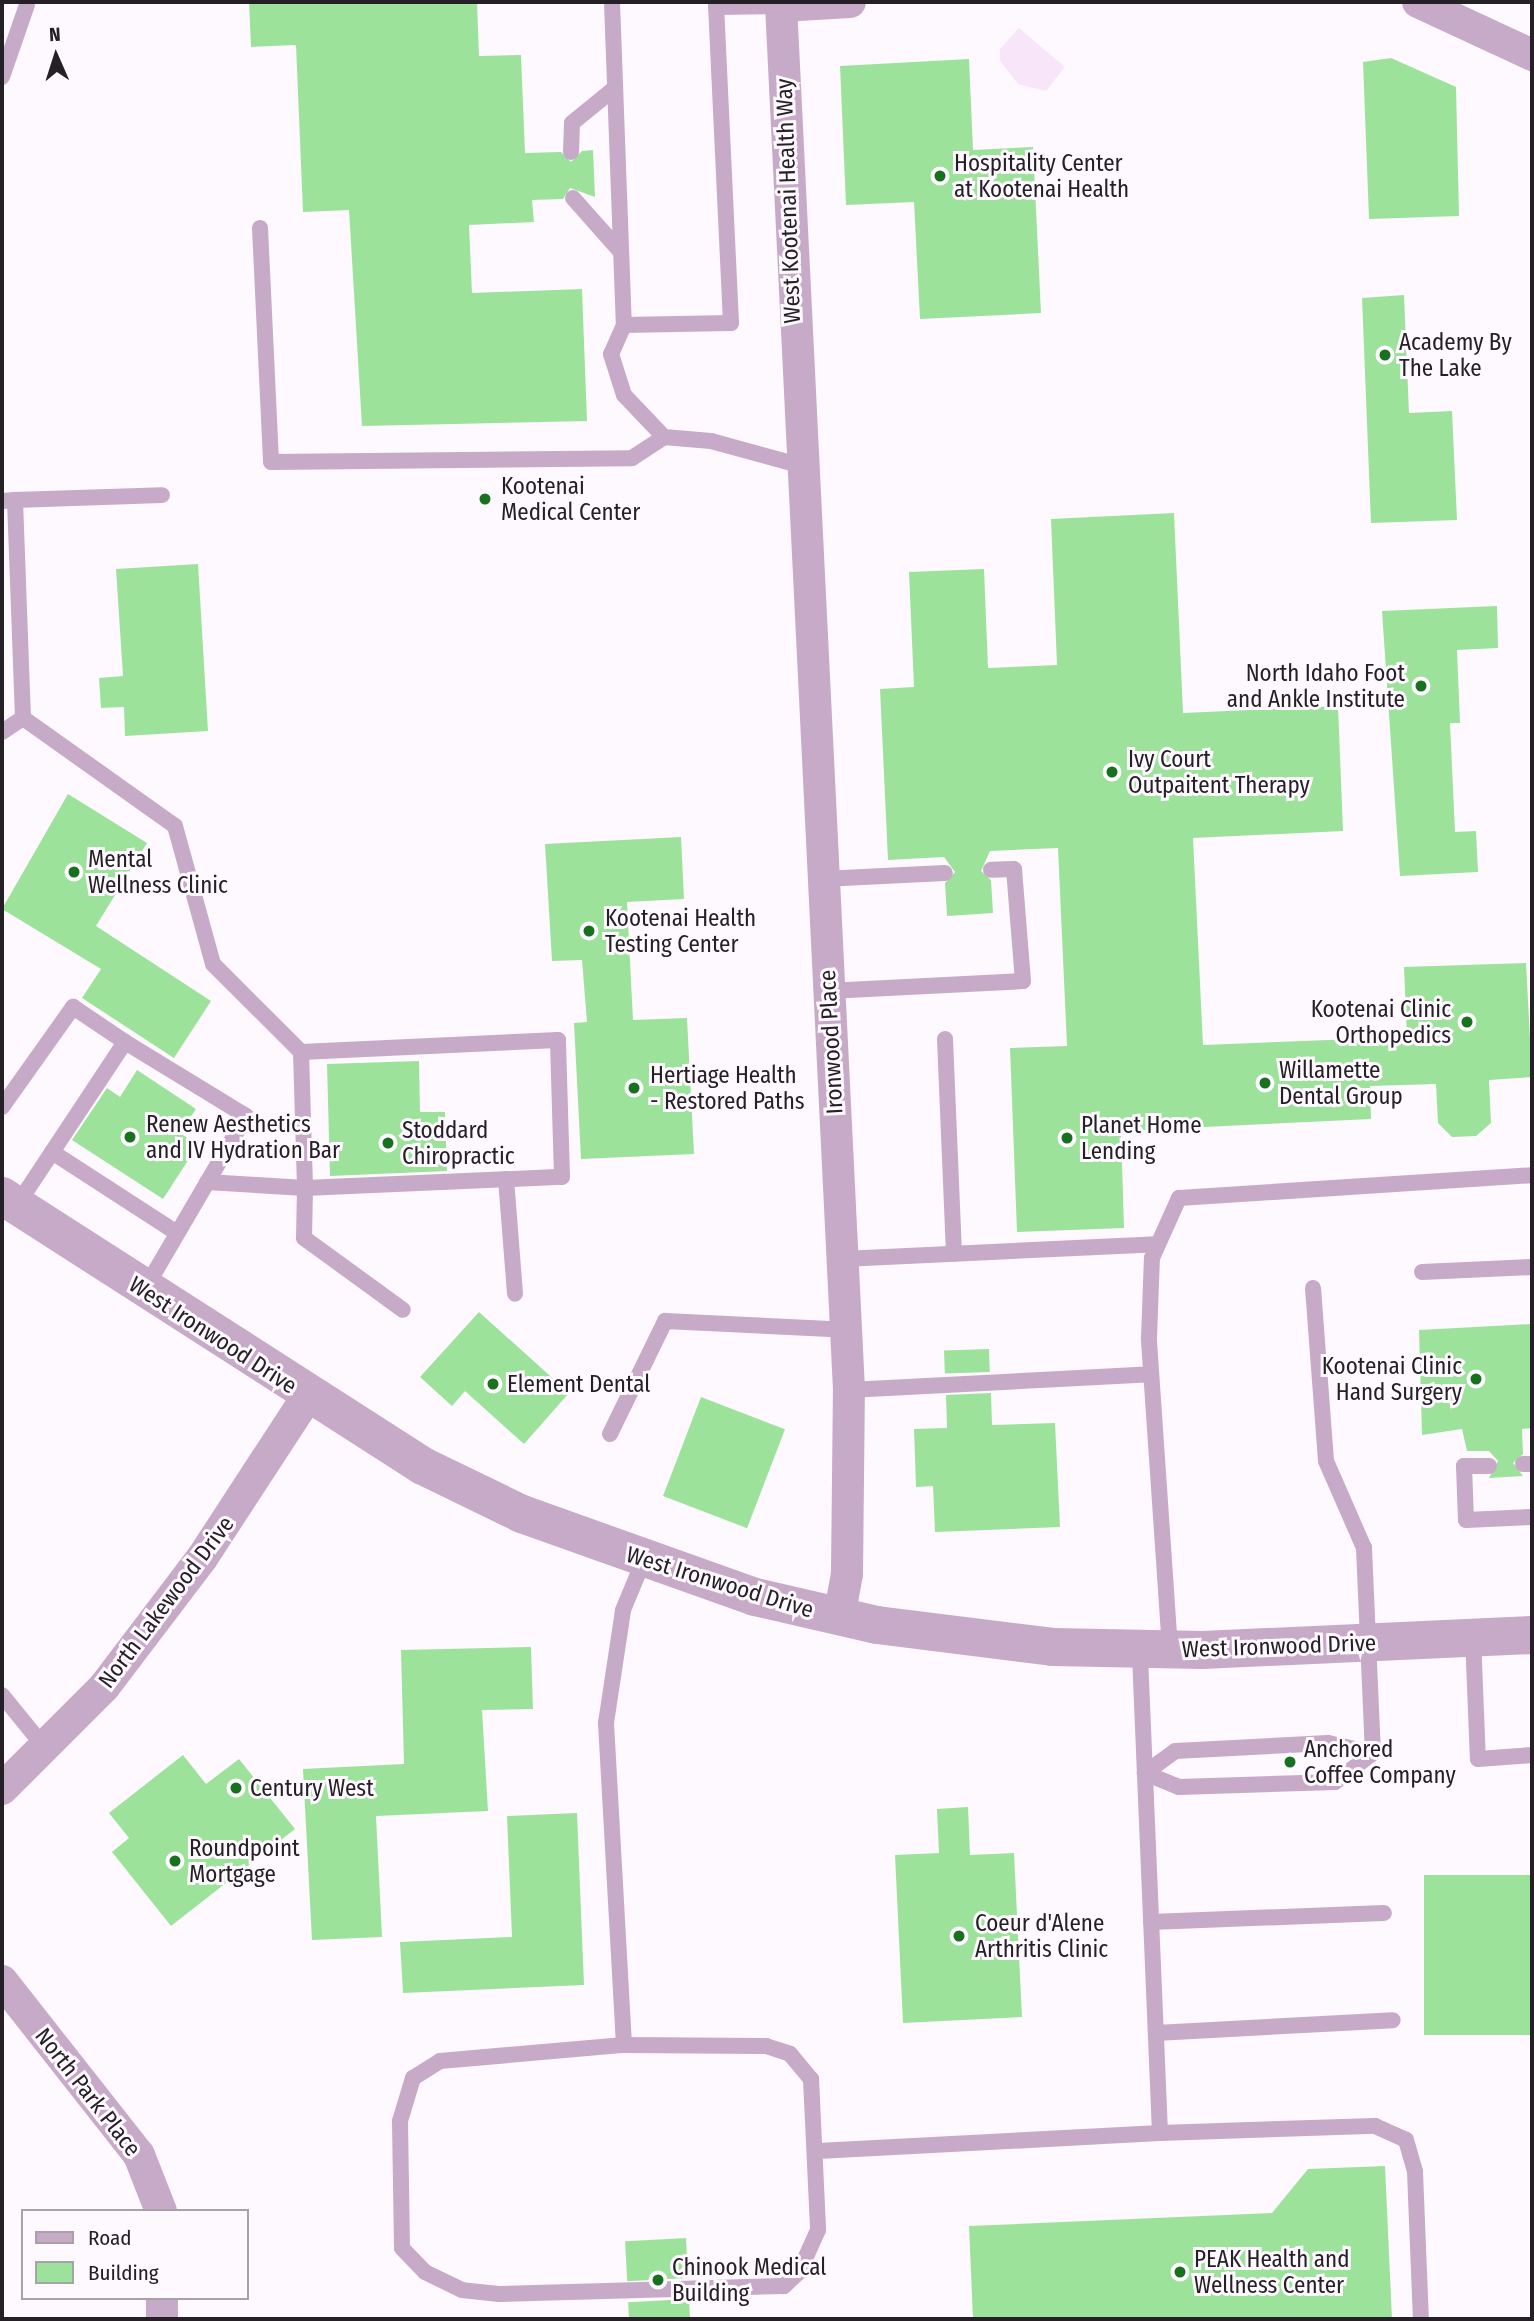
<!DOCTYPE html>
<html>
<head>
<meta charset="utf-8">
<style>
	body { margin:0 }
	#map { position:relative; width:1534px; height:2321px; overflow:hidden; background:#fef9fe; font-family:"Fira Sans Condensed",sans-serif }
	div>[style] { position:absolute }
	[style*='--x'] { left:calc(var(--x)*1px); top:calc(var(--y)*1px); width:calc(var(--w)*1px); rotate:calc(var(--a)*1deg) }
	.green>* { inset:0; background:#f8e5f9 }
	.building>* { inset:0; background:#9de29b; transform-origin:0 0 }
	.service>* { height:16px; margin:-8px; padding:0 8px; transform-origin:8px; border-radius:8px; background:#c6aac8 }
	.minor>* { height:32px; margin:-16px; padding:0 16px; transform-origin:16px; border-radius:16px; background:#c6aac8 }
	.tertiary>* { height:38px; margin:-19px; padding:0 19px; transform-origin:19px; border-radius:19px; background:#c6aac8 }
	.dots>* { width:19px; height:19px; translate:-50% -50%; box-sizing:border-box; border:4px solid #fef9fe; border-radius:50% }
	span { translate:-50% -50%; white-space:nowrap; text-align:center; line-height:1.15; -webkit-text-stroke:6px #fef9fe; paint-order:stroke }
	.poi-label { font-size:23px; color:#252025 }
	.left { translate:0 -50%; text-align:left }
	.right { translate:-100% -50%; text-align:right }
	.street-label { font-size:23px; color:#252025 }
	.frame { position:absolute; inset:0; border:4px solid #252025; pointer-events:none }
	.legend { position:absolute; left:21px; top:2209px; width:228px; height:91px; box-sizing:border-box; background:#fef9fe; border:2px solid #a7a2a7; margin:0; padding:9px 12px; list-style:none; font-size:21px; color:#252025 }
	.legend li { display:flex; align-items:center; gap:14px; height:35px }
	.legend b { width:35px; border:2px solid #a7a2a7 }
	.north { position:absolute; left:21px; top:21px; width:70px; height:70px; -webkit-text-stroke:5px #fef9fe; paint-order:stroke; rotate:357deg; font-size:19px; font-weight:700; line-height:28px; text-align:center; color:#252025 }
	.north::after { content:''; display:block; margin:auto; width:24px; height:32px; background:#252025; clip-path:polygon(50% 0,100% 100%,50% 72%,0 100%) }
</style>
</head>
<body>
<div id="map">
	<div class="green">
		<div style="clip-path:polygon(1019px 28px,1065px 67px,1046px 91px,1018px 84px,1000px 61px,1000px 49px)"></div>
	</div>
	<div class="building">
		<div style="clip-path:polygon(249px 2px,477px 2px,479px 56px,521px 55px,525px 153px,561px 152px,571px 162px,582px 151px,593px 150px,595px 197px,570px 188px,563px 199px,532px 200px,534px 222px,469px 225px,472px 293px,582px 289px,587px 421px,362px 426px,349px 210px,303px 212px,296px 45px,251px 47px)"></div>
		<div style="clip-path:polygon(1391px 58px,1456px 87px,1459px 216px,1369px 219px,1363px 62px)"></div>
		<div style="clip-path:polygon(969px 59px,973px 150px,1033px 147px,1041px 313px,920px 319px,914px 202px,846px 205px,840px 66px)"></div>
		<div style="clip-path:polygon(1404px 295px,1409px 413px,1452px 411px,1457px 520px,1371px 523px,1362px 298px)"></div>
		<div style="clip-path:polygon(1174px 513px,1183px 713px,1338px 706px,1343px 831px,1193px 838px,1203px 1045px,1407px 1037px,1404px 967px,1526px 963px,1532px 1077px,1489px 1080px,1491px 1123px,1476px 1136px,1452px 1137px,1438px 1123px,1436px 1084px,1370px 1086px,1371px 1119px,1121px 1131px,1124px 1228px,1017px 1232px,1010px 1048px,1067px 1046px,1058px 848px,990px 851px,981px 871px,991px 880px,993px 913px,947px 916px,945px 883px,955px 872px,944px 857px,888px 860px,880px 689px,914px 687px,909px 572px,984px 569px,988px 668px,1057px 665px,1051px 519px)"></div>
		<div style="clip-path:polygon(198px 564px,208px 731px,125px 736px,124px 707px,101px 708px,99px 678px,123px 676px,116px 569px)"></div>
		<div style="clip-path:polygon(1497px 606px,1498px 648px,1457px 650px,1460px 723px,1450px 723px,1455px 832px,1476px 831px,1478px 872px,1400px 876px,1382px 611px)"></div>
		<div style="clip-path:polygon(68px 794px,147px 843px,96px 926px,211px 1001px,174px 1058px,82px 998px,101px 969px,2px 909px)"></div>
		<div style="clip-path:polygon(681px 837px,684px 899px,627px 902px,633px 1020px,687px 1018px,694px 1154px,581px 1159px,574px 1023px,587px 1022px,582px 960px,552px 961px,545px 844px)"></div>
		<div style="clip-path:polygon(419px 1061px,420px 1112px,445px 1112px,447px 1171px,330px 1176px,327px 1064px)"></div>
		<div style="clip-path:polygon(137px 1070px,196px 1109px,180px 1133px,198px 1145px,163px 1199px,72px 1140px,107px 1088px,120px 1097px)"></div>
		<div style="clip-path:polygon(479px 1312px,569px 1393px,524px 1444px,465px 1391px,452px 1406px,420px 1377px)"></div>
		<div style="clip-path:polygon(1532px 1324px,1532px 1428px,1522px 1429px,1523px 1454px,1513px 1463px,1523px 1476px,1489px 1478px,1498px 1461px,1489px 1451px,1467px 1451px,1462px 1429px,1422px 1435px,1419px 1330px)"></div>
		<div style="left:989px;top:1349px;width:23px;height:45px;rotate:88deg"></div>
		<div style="clip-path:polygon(991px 1393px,992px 1425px,1055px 1423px,1060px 1527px,935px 1532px,933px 1486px,916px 1487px,914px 1429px,947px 1428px,946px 1395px)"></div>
		<div style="left:701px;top:1397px;width:90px;height:106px;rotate:21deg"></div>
		<div style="clip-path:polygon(531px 1647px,533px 1709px,482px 1710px,488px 1811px,376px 1816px,382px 1937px,312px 1940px,303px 1769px,404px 1764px,401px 1650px)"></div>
		<div style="clip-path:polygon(183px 1755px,206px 1784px,239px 1759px,295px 1829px,171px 1926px,112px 1852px,129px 1838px,109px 1813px)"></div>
		<div style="clip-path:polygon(968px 1807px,970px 1855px,1014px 1853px,1022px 2017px,903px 2023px,895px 1855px,939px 1853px,937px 1809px)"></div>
		<div style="clip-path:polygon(577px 1813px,584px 1985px,403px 1993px,400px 1942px,512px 1937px,507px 1816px)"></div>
		<div style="left:1532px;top:1875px;width:160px;height:108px;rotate:90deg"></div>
		<div style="clip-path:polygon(1385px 2166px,1392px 2319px,973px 2319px,969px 2226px,1272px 2213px,1308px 2169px)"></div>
		<div style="left:686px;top:2238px;width:40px;height:61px;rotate:87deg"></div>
		<div style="left:689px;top:2299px;width:20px;height:61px;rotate:87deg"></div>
	</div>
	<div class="service">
		<div style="--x:612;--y:2;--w:323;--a:87.9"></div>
		<div style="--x:624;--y:325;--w:107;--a:-1.1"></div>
		<div style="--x:731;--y:323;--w:321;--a:-92.7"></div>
		<div style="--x:716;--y:7;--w:65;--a:-0.9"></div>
		<div style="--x:2;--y:77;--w:76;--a:-70.9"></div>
		<div style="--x:571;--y:152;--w:29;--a:-88"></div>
		<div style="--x:572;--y:123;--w:55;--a:-39.1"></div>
		<div style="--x:573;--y:198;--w:72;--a:48.4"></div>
		<div style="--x:260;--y:228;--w:234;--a:87.3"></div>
		<div style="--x:271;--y:462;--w:361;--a:-0.6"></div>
		<div style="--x:632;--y:458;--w:38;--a:-33"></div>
		<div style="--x:624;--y:325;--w:32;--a:114"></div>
		<div style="--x:611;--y:354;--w:43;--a:72.4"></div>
		<div style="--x:624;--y:395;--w:58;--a:46.4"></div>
		<div style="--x:664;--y:437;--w:47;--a:4.9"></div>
		<div style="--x:711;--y:441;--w:91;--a:15.3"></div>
		<div style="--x:15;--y:500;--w:147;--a:-1.9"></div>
		<div style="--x:2;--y:501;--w:13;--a:-4"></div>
		<div style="--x:15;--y:500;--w:218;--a:87.9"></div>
		<div style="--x:23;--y:718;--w:186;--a:35.4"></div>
		<div style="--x:175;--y:826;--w:143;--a:74.6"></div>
		<div style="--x:213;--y:964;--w:124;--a:45"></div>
		<div style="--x:301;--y:1052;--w:136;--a:88.3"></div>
		<div style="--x:305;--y:1188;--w:257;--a:-2.5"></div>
		<div style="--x:562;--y:1177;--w:137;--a:-91.7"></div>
		<div style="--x:558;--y:1040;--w:257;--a:177.3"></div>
		<div style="--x:2;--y:732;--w:25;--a:-34"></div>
		<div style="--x:822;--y:879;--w:123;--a:-2.8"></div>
		<div style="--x:828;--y:991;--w:195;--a:-2.9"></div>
		<div style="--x:1023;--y:981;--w:112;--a:-94.6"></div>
		<div style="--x:1014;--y:869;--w:23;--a:178"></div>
		<div style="--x:945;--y:1039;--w:215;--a:87.6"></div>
		<div style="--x:125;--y:1042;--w:142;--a:31.4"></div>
		<div style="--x:246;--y:1116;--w:200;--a:120.3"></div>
		<div style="--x:2;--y:1107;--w:123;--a:-54.6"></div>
		<div style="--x:73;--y:1007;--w:63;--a:33.9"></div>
		<div style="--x:125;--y:1042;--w:196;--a:123.5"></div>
		<div style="--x:52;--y:1152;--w:149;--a:32.9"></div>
		<div style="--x:506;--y:1179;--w:115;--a:85.5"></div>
		<div style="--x:207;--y:1182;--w:98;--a:3.5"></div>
		<div style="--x:305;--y:1188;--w:50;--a:91.1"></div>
		<div style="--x:304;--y:1238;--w:122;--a:36"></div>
		<div style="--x:843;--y:1259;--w:314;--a:-2.7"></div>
		<div style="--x:1422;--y:1272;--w:110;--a:-2.6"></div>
		<div style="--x:1313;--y:1288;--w:173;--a:85.7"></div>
		<div style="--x:1326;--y:1461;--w:95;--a:66.4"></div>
		<div style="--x:1364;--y:1548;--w:205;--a:87.5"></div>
		<div style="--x:849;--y:1390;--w:302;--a:-3"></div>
		<div style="--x:610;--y:1434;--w:126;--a:-64"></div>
		<div style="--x:665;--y:1321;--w:181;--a:2.8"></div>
		<div style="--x:1523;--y:1464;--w:9;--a:0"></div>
		<div style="--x:1489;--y:1466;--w:25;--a:180"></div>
		<div style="--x:1464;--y:1466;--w:54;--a:87.9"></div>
		<div style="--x:1466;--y:1520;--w:66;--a:-2.6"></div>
		<div style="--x:1473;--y:1637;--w:122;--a:87.7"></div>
		<div style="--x:1478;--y:1759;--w:54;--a:-4.2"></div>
		<div style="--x:1170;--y:1649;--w:312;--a:-93.9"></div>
		<div style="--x:1149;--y:1338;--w:80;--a:-87.9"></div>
		<div style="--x:1152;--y:1258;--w:66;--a:-65.8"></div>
		<div style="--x:1179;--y:1198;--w:354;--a:-3.7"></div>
		<div style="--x:2;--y:1695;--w:68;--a:50.9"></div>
		<div style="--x:1328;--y:1743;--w:46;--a:12.5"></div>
		<div style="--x:1373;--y:1753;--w:48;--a:142.7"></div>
		<div style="--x:1335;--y:1782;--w:156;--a:178.2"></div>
		<div style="--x:1179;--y:1787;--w:37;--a:-158"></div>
		<div style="--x:1145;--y:1773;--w:37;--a:-36"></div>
		<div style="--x:1175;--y:1751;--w:153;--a:-3"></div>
		<div style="--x:1151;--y:1922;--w:233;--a:-2.2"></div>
		<div style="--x:1156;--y:2033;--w:237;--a:-3.1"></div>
		<div style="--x:624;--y:2045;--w:142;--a:0.4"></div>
		<div style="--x:766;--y:2046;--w:25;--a:18"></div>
		<div style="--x:790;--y:2054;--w:33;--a:50"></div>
		<div style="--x:811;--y:2079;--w:151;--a:87.3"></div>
		<div style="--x:818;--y:2230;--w:46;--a:114.3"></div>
		<div style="--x:799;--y:2272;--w:21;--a:137"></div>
		<div style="--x:784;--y:2286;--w:285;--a:178.4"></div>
		<div style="--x:499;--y:2294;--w:37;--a:-174"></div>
		<div style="--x:462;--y:2290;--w:41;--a:-154.1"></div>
		<div style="--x:425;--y:2272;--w:33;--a:-134"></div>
		<div style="--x:402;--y:2248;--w:127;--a:-90.9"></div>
		<div style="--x:400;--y:2121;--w:45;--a:-73.2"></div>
		<div style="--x:413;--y:2078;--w:32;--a:-32"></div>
		<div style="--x:440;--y:2061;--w:185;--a:-5"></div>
		<div style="--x:624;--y:2045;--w:323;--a:-93.2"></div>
		<div style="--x:606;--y:1723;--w:114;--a:-81.4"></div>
		<div style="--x:623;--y:1610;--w:52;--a:-67.4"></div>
		<div style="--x:1160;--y:2133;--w:215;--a:-1.9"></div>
		<div style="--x:1375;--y:2126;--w:34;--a:24"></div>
		<div style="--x:1406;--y:2140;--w:33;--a:74"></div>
		<div style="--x:1415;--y:2172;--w:147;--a:87.7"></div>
		<div style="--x:818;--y:2151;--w:342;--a:-3"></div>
		<div style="--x:1160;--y:2133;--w:484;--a:-92.4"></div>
	</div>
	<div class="minor">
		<div style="--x:1418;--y:2;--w:126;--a:24.9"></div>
		<div style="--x:839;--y:1618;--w:45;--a:-79.7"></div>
		<div style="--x:847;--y:1574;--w:184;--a:-89.4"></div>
		<div style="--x:849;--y:1390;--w:1386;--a:-92.81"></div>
		<div style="--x:781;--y:6;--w:69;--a:-3.3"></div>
		<div style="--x:2;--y:1789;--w:144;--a:-45"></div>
		<div style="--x:104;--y:1687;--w:162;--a:-52.8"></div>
		<div style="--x:202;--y:1558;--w:192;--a:-56.9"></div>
		<div style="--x:2;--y:1981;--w:221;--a:51.8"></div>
		<div style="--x:139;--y:2155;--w:60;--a:68.6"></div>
		<div style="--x:162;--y:2298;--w:21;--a:90"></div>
	</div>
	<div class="tertiary">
		<div style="--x:2;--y:1196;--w:500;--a:32.67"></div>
		<div style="--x:423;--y:1466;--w:110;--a:25.9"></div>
		<div style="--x:522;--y:1514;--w:247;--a:19.6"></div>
		<div style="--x:755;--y:1597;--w:125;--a:12.9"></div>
		<div style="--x:877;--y:1625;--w:177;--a:7.1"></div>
		<div style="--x:1053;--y:1647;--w:149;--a:1.2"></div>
		<div style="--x:1202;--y:1650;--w:330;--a:-2.6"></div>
	</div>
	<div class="dots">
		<div style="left:940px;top:176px;background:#17711e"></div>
		<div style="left:1385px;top:355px;background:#17711e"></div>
		<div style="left:485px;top:499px;background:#17711e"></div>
		<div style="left:1421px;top:686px;background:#17711e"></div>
		<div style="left:1112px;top:772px;background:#17711e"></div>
		<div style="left:74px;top:872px;background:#17711e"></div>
		<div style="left:589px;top:931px;background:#17711e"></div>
		<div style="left:1467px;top:1022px;background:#17711e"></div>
		<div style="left:1265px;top:1083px;background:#17711e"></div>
		<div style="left:634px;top:1088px;background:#17711e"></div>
		<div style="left:130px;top:1137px;background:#17711e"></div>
		<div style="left:1067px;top:1138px;background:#17711e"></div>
		<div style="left:388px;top:1143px;background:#17711e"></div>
		<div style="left:1476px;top:1379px;background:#17711e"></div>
		<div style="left:493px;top:1384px;background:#17711e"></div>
		<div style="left:1290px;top:1762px;background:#17711e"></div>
		<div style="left:236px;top:1788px;background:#17711e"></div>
		<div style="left:175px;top:1861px;background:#17711e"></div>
		<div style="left:959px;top:1936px;background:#17711e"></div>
		<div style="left:1180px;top:2272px;background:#17711e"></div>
		<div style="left:658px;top:2280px;background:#17711e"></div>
	</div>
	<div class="poi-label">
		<span class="left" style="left:954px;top:176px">Hospitality Center<br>at Kootenai Health</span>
		<span class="left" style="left:1399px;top:355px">Academy By<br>The Lake</span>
		<span class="left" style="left:501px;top:499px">Kootenai<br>Medical Center</span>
		<span class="right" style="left:1405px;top:686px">North Idaho Foot<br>and Ankle Institute</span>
		<span class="left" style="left:1128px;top:772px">Ivy Court<br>Outpaitent Therapy</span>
		<span class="left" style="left:88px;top:872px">Mental<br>Wellness Clinic</span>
		<span class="left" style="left:605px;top:931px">Kootenai Health<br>Testing Center</span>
		<span class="right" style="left:1451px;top:1022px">Kootenai Clinic<br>Orthopedics</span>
		<span class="left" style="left:1279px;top:1083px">Willamette<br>Dental Group</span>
		<span class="left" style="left:650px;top:1088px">Hertiage Health<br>- Restored Paths</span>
		<span class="left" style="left:146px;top:1137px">Renew Aesthetics<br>and IV Hydration Bar</span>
		<span class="left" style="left:1081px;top:1138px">Planet Home<br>Lending</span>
		<span class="left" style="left:402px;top:1143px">Stoddard<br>Chiropractic</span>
		<span class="right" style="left:1462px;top:1379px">Kootenai Clinic<br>Hand Surgery</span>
		<span class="left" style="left:507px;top:1384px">Element Dental</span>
		<span class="left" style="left:1304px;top:1762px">Anchored<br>Coffee Company</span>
		<span class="left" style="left:250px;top:1788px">Century West</span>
		<span class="left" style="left:189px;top:1861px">Roundpoint<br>Mortgage</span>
		<span class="left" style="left:975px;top:1936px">Coeur d'Alene<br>Arthritis Clinic</span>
		<span class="left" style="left:1194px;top:2272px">PEAK Health and<br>Wellness Center</span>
		<span class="left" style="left:672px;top:2280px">Chinook Medical<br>Building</span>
	</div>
	<div class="street-label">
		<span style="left:788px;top:201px;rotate:-92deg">West Kootenai Health Way</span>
		<span style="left:831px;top:1042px;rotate:-93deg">Ironwood Place</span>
		<span style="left:213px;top:1335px;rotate:33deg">West Ironwood Drive</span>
		<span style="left:720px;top:1582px;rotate:17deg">West Ironwood Drive</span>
		<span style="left:166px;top:1602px;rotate:-53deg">North Lakewood Drive</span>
		<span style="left:1279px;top:1646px;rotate:-2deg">West Ironwood Drive</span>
		<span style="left:88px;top:2092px;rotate:52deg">North Park Place</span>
	</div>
	<div class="frame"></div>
	<ul class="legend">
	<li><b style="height:9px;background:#c6aac8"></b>Road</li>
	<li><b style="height:19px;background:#9de29b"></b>Building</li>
	</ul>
	<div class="north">N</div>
</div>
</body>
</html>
